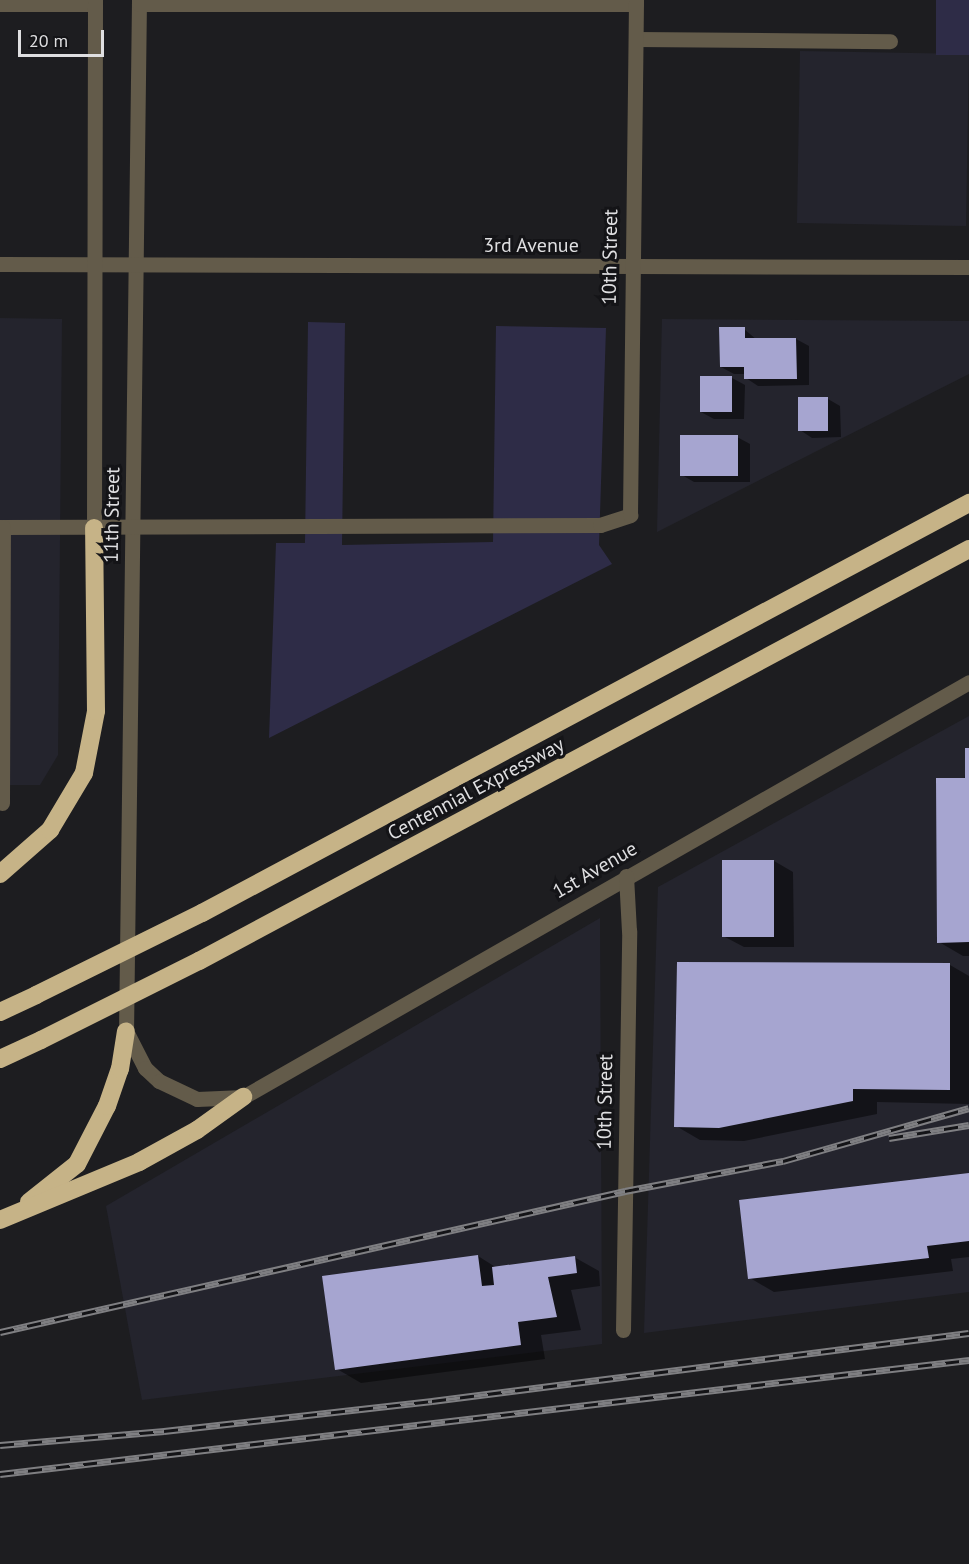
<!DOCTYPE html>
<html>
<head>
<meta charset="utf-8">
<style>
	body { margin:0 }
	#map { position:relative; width:969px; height:1564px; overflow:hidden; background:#1d1d20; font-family:"PT Sans",sans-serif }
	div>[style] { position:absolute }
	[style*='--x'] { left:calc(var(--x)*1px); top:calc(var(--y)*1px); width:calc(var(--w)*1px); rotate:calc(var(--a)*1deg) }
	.built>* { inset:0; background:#24242d; transform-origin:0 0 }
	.green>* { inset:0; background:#2e2c47; transform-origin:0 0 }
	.shadow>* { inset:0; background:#0007 }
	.building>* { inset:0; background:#a6a5d0; transform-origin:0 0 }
	.minor>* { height:15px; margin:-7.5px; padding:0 7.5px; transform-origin:7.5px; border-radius:7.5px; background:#635b4a }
	.highway>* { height:18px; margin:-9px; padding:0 9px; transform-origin:9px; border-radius:9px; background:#c6b387 }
	.rail>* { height:7px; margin-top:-3.5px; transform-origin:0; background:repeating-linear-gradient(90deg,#141417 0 14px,#7f7f82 0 28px); box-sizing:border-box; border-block:2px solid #7f7f82 }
	.highway-bridge>* { height:18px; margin:-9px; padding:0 9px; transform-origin:9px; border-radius:9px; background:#c6b387 }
	span { translate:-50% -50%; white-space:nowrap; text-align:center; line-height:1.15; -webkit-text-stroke:6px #141417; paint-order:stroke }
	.street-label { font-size:20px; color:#dfdfe1 }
	.scale { position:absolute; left:18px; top:30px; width:86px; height:27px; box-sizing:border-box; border:3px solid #dfdfe1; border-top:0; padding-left:8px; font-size:18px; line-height:21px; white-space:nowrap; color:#dfdfe1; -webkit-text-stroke:4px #141417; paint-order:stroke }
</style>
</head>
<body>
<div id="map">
	<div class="built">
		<div style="left:800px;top:51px;width:169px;height:172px;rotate:1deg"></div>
		<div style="clip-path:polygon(0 318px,62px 319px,58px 755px,40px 785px,0 785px)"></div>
		<div style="clip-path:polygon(662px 319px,969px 321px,969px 374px,657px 532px)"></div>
		<div style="clip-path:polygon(969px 716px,969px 1292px,644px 1333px,658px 887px)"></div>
		<div style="clip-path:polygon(600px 918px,602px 1344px,142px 1400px,106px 1206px)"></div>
	</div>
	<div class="green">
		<div style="left:936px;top:0;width:33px;height:55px"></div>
		<div style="clip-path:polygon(308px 322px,345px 323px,342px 545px,493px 542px,496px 326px,606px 328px,599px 545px,612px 564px,269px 738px,276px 543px,305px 543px)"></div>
	</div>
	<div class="shadow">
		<div style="clip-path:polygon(744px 329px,757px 340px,796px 339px,809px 346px,809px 385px,758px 386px,746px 378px,746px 374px,734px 374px,721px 367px)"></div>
		<div style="clip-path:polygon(732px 378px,745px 385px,744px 419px,714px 419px,701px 412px)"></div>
		<div style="clip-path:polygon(828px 399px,840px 406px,841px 437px,812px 438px,800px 430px)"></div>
		<div style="clip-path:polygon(737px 437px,750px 444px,750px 482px,694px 482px,682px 475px)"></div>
		<div style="clip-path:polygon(969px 749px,969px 956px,963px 956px,939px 942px)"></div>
		<div style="clip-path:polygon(774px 861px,793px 872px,794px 947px,744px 947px,725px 937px,724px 862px)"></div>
		<div style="clip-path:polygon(950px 965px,969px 976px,969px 1104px,877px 1102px,877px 1114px,744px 1141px,700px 1140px,676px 1126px)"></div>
		<div style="clip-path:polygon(969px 1174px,969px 1257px,951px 1259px,953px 1271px,774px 1292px,750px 1278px)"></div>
		<div style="clip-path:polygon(478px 1256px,497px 1268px,574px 1257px,599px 1271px,600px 1286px,571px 1290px,581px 1330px,541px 1335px,545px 1359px,361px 1383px,337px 1369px)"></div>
	</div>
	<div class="building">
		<div style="clip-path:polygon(719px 327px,745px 327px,745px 338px,796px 338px,797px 379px,744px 379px,744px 367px,720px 367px)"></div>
		<div style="left:700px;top:376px;width:32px;height:36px"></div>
		<div style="left:798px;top:397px;width:30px;height:34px"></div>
		<div style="left:680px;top:435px;width:58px;height:41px"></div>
		<div style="clip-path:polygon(965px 748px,969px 748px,969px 942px,937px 943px,936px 778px,965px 778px)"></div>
		<div style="left:722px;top:860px;width:52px;height:77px"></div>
		<div style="clip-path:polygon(677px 962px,950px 963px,950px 1090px,853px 1089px,853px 1101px,719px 1128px,674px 1127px)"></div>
		<div style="clip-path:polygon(969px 1173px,969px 1241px,927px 1246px,929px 1258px,748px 1279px,739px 1200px)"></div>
		<div style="clip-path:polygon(478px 1255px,482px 1286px,494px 1285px,492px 1267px,575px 1256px,577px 1273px,548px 1277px,557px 1317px,518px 1322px,521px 1345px,335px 1370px,322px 1276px)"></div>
	</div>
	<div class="minor">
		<div style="--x:139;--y:0;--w:1031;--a:90.72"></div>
		<div style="--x:126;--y:1031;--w:42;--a:62.8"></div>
		<div style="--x:145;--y:1068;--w:19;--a:43"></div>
		<div style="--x:159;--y:1081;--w:42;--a:25.3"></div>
		<div style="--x:197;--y:1099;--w:46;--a:-2.5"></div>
		<div style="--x:243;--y:1097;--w:836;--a:-29.75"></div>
		<div style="--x:0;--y:4;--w:95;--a:0"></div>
		<div style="--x:139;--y:4;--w:497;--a:0"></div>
		<div style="--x:636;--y:39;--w:254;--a:0.5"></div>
		<div style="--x:0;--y:264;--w:969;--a:0.18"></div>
		<div style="--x:0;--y:527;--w:600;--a:-0.19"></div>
		<div style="--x:600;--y:525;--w:32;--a:-18"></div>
		<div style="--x:630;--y:515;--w:515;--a:-89.33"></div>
		<div style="--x:94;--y:528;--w:528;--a:-89.89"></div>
		<div style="--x:2;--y:803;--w:276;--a:-89.8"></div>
		<div style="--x:623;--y:1330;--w:399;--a:-89.1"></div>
		<div style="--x:629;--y:931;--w:55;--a:-93.1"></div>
	</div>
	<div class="highway">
		<div style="--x:0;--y:874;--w:67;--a:-41.3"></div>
		<div style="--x:50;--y:830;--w:66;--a:-59.2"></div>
		<div style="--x:84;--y:773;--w:63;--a:-79"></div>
		<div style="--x:96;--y:711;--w:183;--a:-90.6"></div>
		<div style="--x:202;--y:913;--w:870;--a:-28.13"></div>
		<div style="--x:199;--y:961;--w:873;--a:-28.15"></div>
		<div style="--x:0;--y:1012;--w:40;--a:-25"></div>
		<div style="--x:0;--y:1059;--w:45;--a:-24.9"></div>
		<div style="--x:29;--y:1202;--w:61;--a:-38.4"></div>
		<div style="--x:77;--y:1164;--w:65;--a:-62.7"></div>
		<div style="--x:107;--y:1106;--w:39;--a:-71"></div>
		<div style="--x:120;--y:1069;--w:38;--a:-81"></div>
		<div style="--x:0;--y:1220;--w:151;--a:-22.6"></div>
		<div style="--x:139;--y:1162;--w:66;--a:-28.9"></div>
		<div style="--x:197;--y:1130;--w:57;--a:-35.7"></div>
	</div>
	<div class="rail">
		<div style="--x:889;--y:1138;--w:81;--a:-9.2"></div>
		<div style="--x:0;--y:1332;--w:641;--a:-12.71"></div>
		<div style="--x:625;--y:1191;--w:161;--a:-10.8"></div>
		<div style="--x:783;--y:1161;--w:193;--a:-15.9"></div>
		<div style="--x:0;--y:1445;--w:165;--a:-4.9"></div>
		<div style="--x:164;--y:1431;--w:270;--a:-6.4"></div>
		<div style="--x:432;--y:1401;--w:541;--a:-7.22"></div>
		<div style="--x:0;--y:1474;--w:976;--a:-6.71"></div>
	</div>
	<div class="highway-bridge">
		<div style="--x:36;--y:995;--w:185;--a:-26.3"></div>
		<div style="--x:41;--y:1040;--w:177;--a:-26.6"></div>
	</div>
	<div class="street-label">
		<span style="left:531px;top:245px">3rd Avenue</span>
		<span style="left:610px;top:257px;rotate:-89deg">10th Street</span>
		<span style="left:112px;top:515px;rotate:-89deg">11th Street</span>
		<span style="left:476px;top:789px;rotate:-28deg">Centennial Expressway</span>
		<span style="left:595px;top:870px;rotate:-30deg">1st Avenue</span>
		<span style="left:605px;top:1102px;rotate:-89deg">10th Street</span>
	</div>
	<div class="scale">20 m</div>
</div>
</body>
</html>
